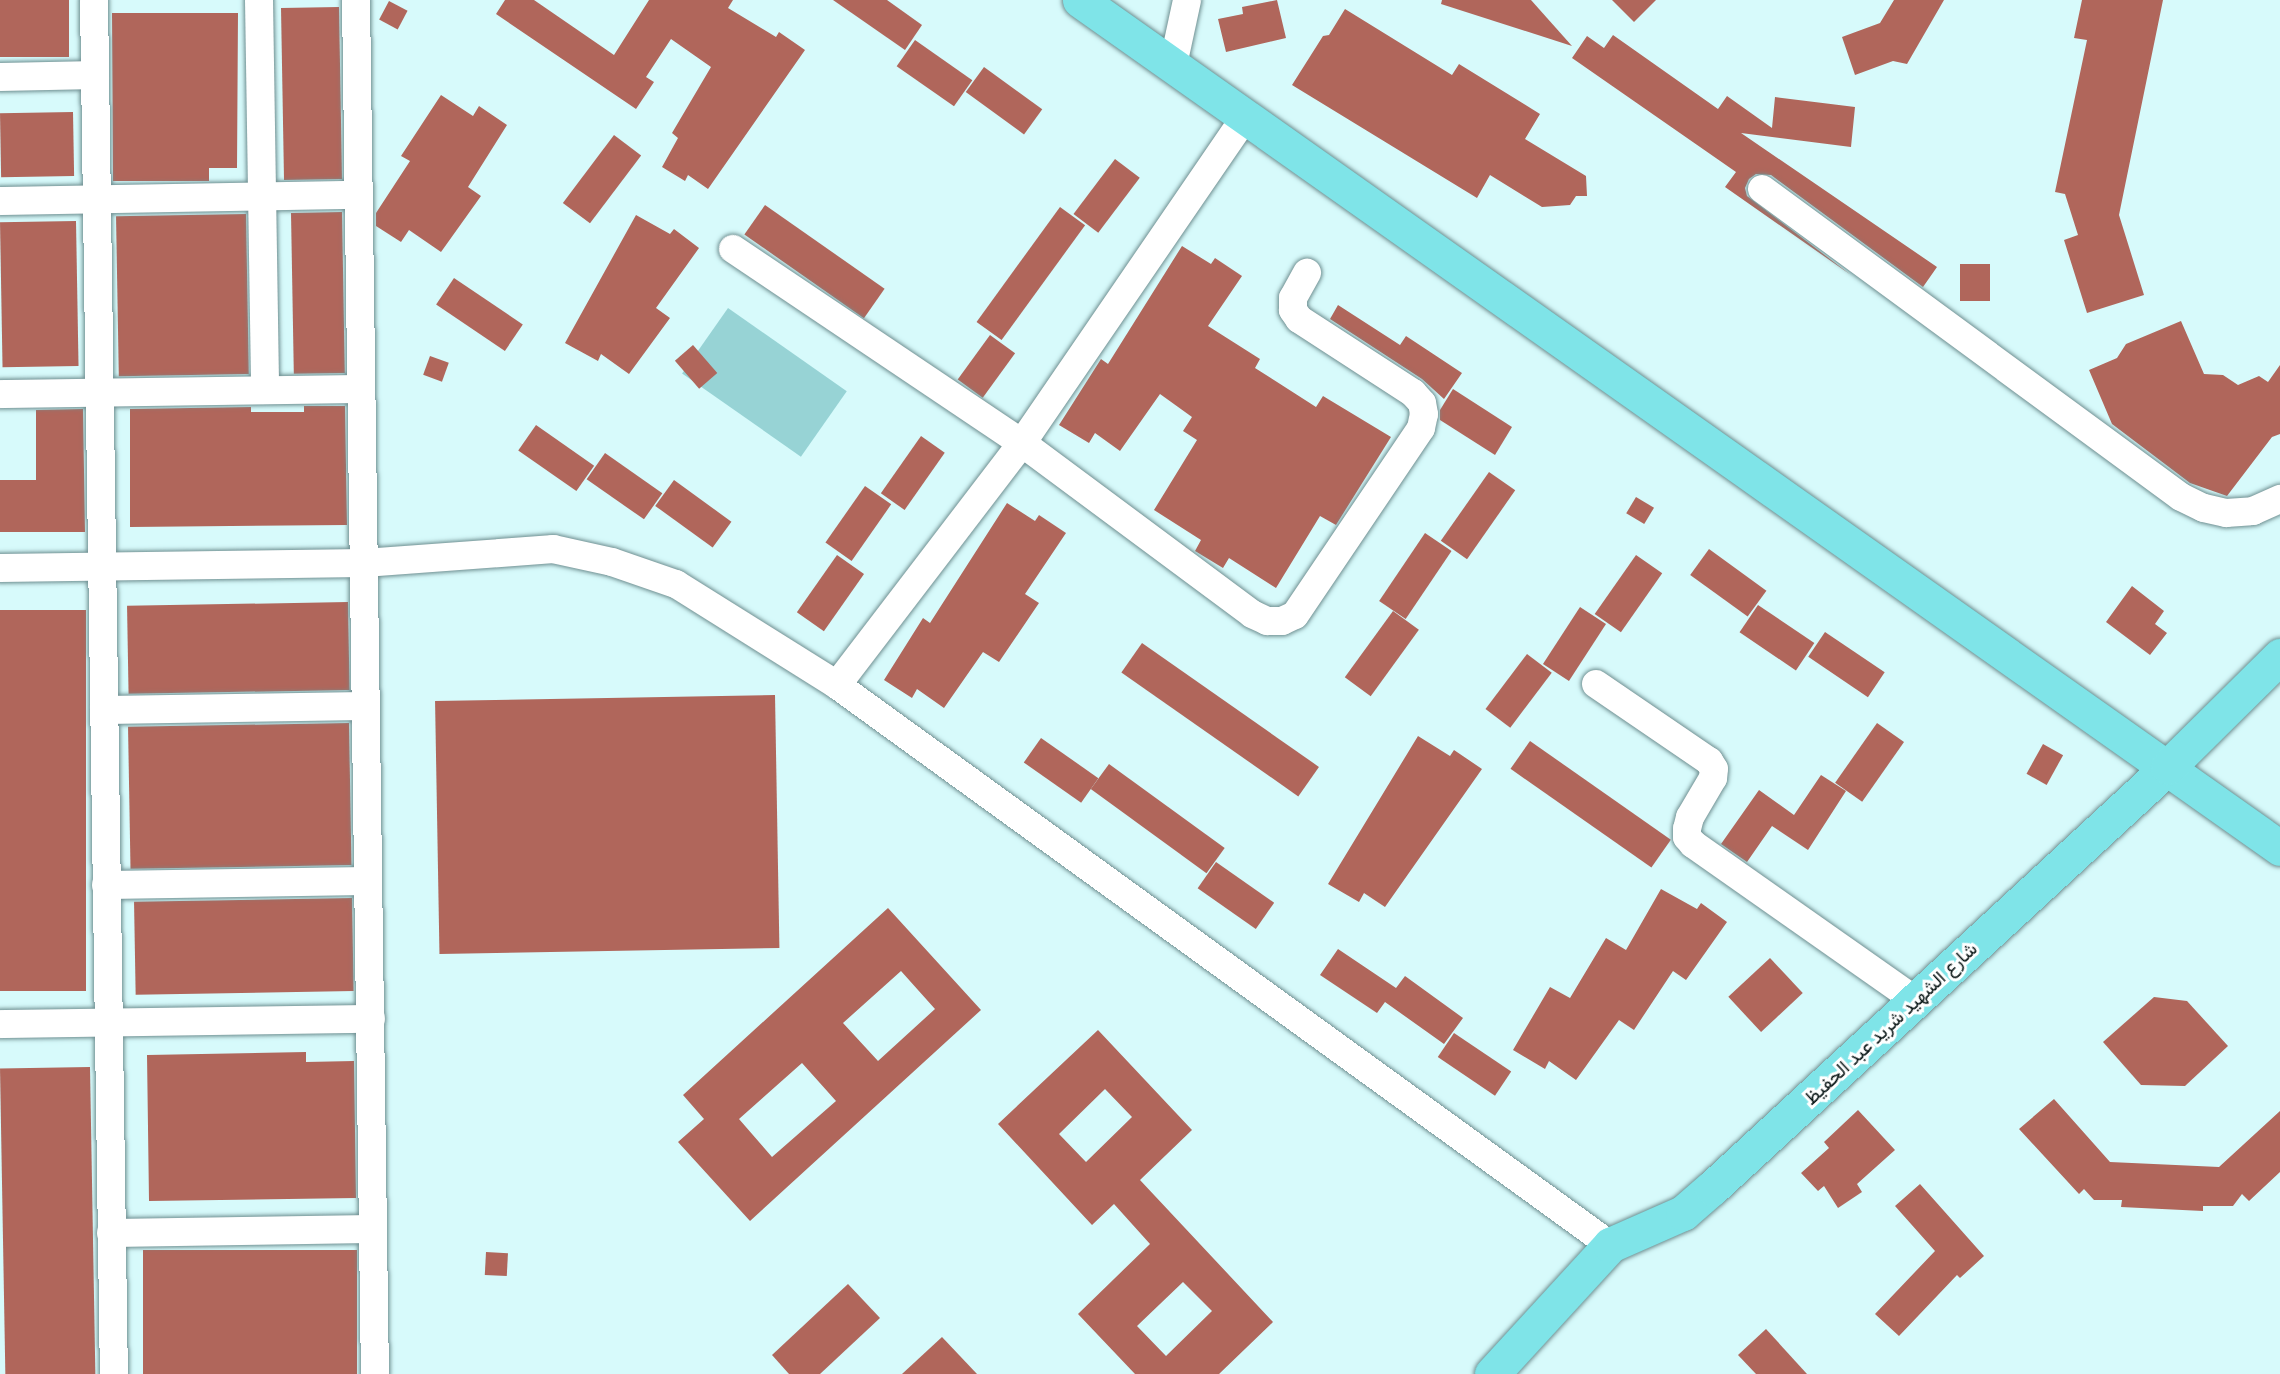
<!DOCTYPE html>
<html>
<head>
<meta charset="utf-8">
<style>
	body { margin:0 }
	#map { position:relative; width:2280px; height:1374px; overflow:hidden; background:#d7fafb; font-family:"Golos Text",Vazirmatn,sans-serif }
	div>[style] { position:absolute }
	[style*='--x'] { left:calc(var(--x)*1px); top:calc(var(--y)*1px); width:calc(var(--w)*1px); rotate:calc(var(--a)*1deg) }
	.green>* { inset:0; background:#97d3d5; transform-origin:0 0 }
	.building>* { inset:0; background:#b0665b; transform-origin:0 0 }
	.roads { filter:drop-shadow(0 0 2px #6f8f91) drop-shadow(0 0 2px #6f8f91) }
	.minor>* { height:28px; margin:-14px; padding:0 14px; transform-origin:14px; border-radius:14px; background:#fff }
	.major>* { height:35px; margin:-17.5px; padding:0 17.5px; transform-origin:17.5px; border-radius:17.5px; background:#7fe4e8 }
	span { translate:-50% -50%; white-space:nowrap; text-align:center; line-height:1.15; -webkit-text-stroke:6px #fff; paint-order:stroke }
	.street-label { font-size:19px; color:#071414 }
</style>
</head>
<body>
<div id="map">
	<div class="green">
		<div style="left:728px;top:308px;width:145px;height:80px;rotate:35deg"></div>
	</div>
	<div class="building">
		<div style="left:0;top:0;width:69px;height:57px"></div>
		<div style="clip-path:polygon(505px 0,534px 0,614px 55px,649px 0,733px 0,728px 8px,776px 37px,779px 32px,805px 50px,708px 189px,688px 175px,685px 181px,662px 167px,678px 138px,672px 133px,711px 67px,671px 39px,646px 77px,654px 82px,636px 109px,496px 14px)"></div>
		<div style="clip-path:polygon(833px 0,887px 0,922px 25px,905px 50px)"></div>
		<div style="clip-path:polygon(1277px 0,1286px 38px,1226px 52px,1218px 19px,1243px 14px,1242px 7px)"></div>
		<div style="clip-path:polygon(1442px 0,1531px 0,1572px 46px,1441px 4px)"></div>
		<div style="clip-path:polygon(1612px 0,1656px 0,1634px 22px)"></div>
		<div style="clip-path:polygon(1894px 0,1944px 0,1907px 64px,1893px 61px,1855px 75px,1842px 37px,1880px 23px)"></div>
		<div style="clip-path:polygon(2082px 0,2163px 0,2119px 215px,2144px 295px,2087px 313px,2064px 240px,2078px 235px,2065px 194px,2055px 192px,2087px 40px,2074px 38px)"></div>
		<div style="left:389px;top:1px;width:21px;height:21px;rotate:28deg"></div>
		<div style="left:339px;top:7px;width:172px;height:58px;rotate:89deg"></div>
		<div style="clip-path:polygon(1345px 9px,1452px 75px,1459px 64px,1540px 114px,1525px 139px,1586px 176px,1587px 196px,1576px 196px,1570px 205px,1542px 207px,1490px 175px,1477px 198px,1292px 85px,1323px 36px,1329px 35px)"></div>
		<div style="clip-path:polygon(112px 13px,238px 13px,237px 168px,209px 168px,209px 181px,113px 181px)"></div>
		<div style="clip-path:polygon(1613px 35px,1718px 109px,1727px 96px,1772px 128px,1775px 97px,1855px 107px,1851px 147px,1741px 133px,1937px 267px,1923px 287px,1771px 175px,1756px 174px,1749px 179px,1745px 188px,1747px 196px,1851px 275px,1725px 187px,1736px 172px,1572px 58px,1587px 36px,1604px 48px)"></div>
		<div style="left:915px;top:40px;width:70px;height:32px;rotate:35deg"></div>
		<div style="left:984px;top:67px;width:72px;height:31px;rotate:36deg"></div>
		<div style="clip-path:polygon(441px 95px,473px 116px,479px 106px,507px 125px,468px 187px,481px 196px,441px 252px,409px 230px,401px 242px,376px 226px,376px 213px,410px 161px,401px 156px)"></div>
		<div style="left:73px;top:112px;width:64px;height:73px;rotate:89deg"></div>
		<div style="left:614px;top:135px;width:34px;height:85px;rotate:37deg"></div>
		<div style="left:1115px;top:159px;width:31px;height:69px;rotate:37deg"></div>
		<div style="left:765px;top:205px;width:146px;height:36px;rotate:35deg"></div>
		<div style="left:1060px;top:207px;width:31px;height:142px;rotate:36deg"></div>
		<div style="left:342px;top:212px;width:161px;height:51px;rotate:89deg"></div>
		<div style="left:246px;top:214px;width:160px;height:130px;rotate:89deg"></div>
		<div style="clip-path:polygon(636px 215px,670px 234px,674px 229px,699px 248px,656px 308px,670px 318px,629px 374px,601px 354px,598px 361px,565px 343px)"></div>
		<div style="left:76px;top:221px;width:145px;height:76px;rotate:89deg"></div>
		<div style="clip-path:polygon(1182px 246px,1211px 264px,1215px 258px,1242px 276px,1208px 326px,1260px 359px,1255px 368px,1316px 407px,1323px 396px,1391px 437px,1336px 525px,1320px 516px,1276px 588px,1229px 558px,1223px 568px,1195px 551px,1201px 540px,1154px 510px,1197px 440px,1183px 431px,1192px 417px,1160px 394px,1120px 451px,1095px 433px,1089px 443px,1059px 425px,1101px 359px,1108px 364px)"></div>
		<div style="left:1960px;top:264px;width:30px;height:37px"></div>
		<div style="left:454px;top:278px;width:83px;height:32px;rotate:34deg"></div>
		<div style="clip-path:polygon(1338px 305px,1400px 345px,1406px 336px,1462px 373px,1444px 399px,1422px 379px,1330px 319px)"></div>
		<div style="clip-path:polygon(2181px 321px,2204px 374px,2223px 375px,2238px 385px,2259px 376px,2268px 382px,2280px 365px,2280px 434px,2272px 437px,2227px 496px,2190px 483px,2112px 424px,2089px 370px,2117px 358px,2126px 344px)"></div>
		<div style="left:990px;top:335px;width:31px;height:55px;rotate:36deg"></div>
		<div style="left:693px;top:345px;width:37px;height:24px;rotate:49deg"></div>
		<div style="left:430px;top:356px;width:20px;height:20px;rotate:20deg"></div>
		<div style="clip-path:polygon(1453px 389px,1512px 427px,1495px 455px,1440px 420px,1440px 410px)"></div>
		<div style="clip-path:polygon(304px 406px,345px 406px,347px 525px,130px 527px,130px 409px,251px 407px,251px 412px,304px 412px)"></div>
		<div style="clip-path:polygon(83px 409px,85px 532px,0 532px,0 480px,36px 480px,36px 410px)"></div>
		<div style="left:536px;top:425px;width:71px;height:31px;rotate:35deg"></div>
		<div style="left:921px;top:436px;width:29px;height:70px;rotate:35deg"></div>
		<div style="left:605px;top:453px;width:70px;height:32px;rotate:35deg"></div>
		<div style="left:1489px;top:472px;width:32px;height:84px;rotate:35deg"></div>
		<div style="left:674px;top:480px;width:71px;height:32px;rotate:36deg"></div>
		<div style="left:865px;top:486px;width:32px;height:69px;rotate:35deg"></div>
		<div style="left:1636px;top:497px;width:21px;height:19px;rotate:31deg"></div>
		<div style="clip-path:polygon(1007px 503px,1035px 521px,1039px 515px,1066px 533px,1025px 594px,1039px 603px,999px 662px,983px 652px,944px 708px,917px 689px,912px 698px,884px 680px,923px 618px,930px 623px)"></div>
		<div style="left:1425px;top:533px;width:32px;height:82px;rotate:34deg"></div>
		<div style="left:1709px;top:549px;width:71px;height:32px;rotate:36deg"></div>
		<div style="left:837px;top:555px;width:33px;height:70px;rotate:35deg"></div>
		<div style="left:1636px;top:555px;width:32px;height:72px;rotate:35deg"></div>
		<div style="clip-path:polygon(2132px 586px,2164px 611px,2155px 624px,2167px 633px,2150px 655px,2106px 622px)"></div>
		<div style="left:348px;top:602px;width:88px;height:221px;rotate:89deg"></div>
		<div style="left:1758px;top:605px;width:68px;height:33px;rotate:34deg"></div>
		<div style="left:1580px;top:607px;width:31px;height:68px;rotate:33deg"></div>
		<div style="left:0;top:610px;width:86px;height:381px"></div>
		<div style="left:1393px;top:611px;width:32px;height:82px;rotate:36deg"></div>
		<div style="left:1825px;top:632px;width:72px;height:30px;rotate:34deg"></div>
		<div style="left:1142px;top:643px;width:216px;height:36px;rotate:35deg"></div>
		<div style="left:1527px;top:654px;width:31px;height:69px;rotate:37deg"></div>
		<div style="left:775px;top:695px;width:253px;height:340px;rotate:89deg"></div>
		<div style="left:349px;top:723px;width:142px;height:221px;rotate:89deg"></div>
		<div style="left:1877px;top:723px;width:33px;height:73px;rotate:35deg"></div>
		<div style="clip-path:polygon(1418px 736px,1450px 756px,1454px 750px,1482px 769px,1385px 907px,1364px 893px,1359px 902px,1328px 884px)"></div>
		<div style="left:1041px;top:738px;width:70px;height:30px;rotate:35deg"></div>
		<div style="left:1530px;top:741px;width:172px;height:34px;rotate:35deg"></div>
		<div style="left:2043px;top:744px;width:23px;height:34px;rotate:29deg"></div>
		<div style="left:1109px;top:764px;width:143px;height:31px;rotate:36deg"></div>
		<div style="clip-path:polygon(1821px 775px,1846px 791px,1808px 850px,1772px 826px,1747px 862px,1721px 844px,1759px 790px,1794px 815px)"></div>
		<div style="left:1216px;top:862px;width:71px;height:32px;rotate:35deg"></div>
		<div style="clip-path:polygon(1661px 889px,1697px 909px,1701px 903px,1727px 922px,1686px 980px,1673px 971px,1634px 1030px,1619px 1020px,1576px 1080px,1549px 1061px,1545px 1069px,1513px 1050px,1550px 987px,1570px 998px,1606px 938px,1626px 950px)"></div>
		<div style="left:352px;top:898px;width:93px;height:218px;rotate:89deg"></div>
		<div style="clip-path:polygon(evenodd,888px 908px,981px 1010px,750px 1221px,678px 1142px,704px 1119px,683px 1095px,888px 908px,901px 971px,935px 1009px,878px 1061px,843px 1023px,901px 971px,888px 908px,802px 1063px,836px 1101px,772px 1157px,739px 1119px,802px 1063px)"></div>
		<div style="clip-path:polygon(1338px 949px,1396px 988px,1405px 976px,1463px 1018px,1444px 1044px,1385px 1002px,1377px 1013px,1320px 975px)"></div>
		<div style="left:1770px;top:958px;width:48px;height:57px;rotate:47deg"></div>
		<div style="clip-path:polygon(2154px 997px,2187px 1001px,2228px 1046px,2185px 1086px,2141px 1085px,2103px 1042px)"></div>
		<div style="clip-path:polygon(evenodd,1098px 1030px,1192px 1130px,1140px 1180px,1273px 1322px,1219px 1374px,1135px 1374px,1078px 1314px,1150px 1244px,1114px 1204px,1092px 1225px,998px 1124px,1098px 1030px,1105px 1089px,1132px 1117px,1086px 1162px,1059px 1134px,1105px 1089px,1098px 1030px,1183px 1282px,1212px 1311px,1166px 1356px,1137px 1326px,1183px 1282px)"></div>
		<div style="left:1454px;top:1033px;width:69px;height:29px;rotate:34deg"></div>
		<div style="clip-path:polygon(306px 1052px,306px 1062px,354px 1061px,356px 1198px,149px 1201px,147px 1055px)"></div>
		<div style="left:90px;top:1067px;width:307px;height:90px;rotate:89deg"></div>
		<div style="clip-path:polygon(2054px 1099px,2110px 1162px,2219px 1167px,2280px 1111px,2280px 1172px,2249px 1201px,2242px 1194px,2233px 1206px,2203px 1206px,2203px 1211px,2121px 1207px,2122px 1200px,2094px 1200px,2084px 1189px,2079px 1194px,2019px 1129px)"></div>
		<div style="clip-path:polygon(1858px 1110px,1895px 1150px,1857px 1184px,1862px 1192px,1838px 1208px,1824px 1186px,1818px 1191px,1801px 1173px,1829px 1148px,1824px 1142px)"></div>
		<div style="clip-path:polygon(1920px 1184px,1984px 1256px,1960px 1278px,1957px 1275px,1899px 1336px,1875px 1314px,1935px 1251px,1895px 1206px)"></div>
		<div style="left:357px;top:1250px;width:124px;height:214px;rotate:90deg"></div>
		<div style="left:486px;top:1252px;width:22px;height:23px;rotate:3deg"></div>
		<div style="clip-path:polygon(848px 1284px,880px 1318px,820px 1374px,789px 1374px,772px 1355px)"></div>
		<div style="clip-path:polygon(1766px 1329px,1807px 1374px,1756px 1374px,1738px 1355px)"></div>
		<div style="clip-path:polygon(942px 1337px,977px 1374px,902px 1374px)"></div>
	</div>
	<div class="roads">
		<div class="minor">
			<div style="--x:94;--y:0;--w:1374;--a:89.17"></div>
			<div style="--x:259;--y:0;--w:390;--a:89.1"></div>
			<div style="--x:356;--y:0;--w:1374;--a:89.21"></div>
			<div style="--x:1173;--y:65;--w:66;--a:-77.8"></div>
			<div style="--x:0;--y:77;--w:95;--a:-1.2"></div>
			<div style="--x:1762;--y:189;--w:520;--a:36.32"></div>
			<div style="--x:2181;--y:497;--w:25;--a:26"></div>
			<div style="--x:2204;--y:508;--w:23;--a:13"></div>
			<div style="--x:2226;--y:513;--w:27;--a:-4"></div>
			<div style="--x:2253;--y:511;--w:30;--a:-24"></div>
			<div style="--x:0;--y:201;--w:358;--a:-1"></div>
			<div style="--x:733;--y:249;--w:348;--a:33.9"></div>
			<div style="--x:1022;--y:443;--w:287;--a:36.6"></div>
			<div style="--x:1252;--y:614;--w:17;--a:25"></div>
			<div style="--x:1267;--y:621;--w:15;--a:0"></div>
			<div style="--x:1282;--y:621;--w:14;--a:-25"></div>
			<div style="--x:1295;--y:615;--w:225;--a:-56"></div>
			<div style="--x:1421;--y:428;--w:14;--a:-78"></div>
			<div style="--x:1424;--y:414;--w:11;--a:-100"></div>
			<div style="--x:1422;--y:403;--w:13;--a:-132"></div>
			<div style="--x:1413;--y:393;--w:136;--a:-147"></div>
			<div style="--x:1299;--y:319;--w:11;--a:-124"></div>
			<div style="--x:1293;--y:310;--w:12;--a:-90"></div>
			<div style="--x:1293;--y:298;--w:29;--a:-61"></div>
			<div style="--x:0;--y:394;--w:361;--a:-0.8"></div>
			<div style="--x:0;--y:568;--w:364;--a:-0.8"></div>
			<div style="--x:364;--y:563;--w:190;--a:-4.2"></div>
			<div style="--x:553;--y:549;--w:60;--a:12.4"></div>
			<div style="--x:612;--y:562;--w:68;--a:19"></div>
			<div style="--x:676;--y:584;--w:190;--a:32.1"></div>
			<div style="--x:837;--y:685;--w:955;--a:35.92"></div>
			<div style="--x:1596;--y:684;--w:137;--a:34.3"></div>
			<div style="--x:1709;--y:761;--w:9;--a:58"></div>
			<div style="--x:1714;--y:769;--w:9;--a:96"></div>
			<div style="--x:1713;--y:778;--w:45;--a:120.5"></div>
			<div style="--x:1690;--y:817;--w:12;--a:104"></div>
			<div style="--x:1687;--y:829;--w:8;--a:90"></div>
			<div style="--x:1687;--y:837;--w:9;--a:49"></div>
			<div style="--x:1693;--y:844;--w:271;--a:35.1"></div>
			<div style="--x:837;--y:685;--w:305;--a:-52.6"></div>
			<div style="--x:1022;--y:443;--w:396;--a:-55.6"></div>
			<div style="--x:104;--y:710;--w:262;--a:-0.9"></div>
			<div style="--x:106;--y:885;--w:262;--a:-0.9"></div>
			<div style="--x:0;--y:1024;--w:371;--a:-0.8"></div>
			<div style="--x:111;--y:1233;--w:262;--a:-0.9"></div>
		</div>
		<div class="major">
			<div style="--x:1080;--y:0;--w:1469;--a:35.25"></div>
			<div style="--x:1492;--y:1374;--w:175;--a:-47.5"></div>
			<div style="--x:1610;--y:1245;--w:80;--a:-23.7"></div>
			<div style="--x:1683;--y:1213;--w:38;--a:-41"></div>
			<div style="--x:1712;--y:1188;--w:621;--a:-42.71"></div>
			<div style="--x:2168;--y:767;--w:158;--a:-44.7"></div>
		</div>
	</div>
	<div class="street-label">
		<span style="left:1890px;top:1023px;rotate:-43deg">شارع الشهيد شريد عبد الحفيظ</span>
	</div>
</div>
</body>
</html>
